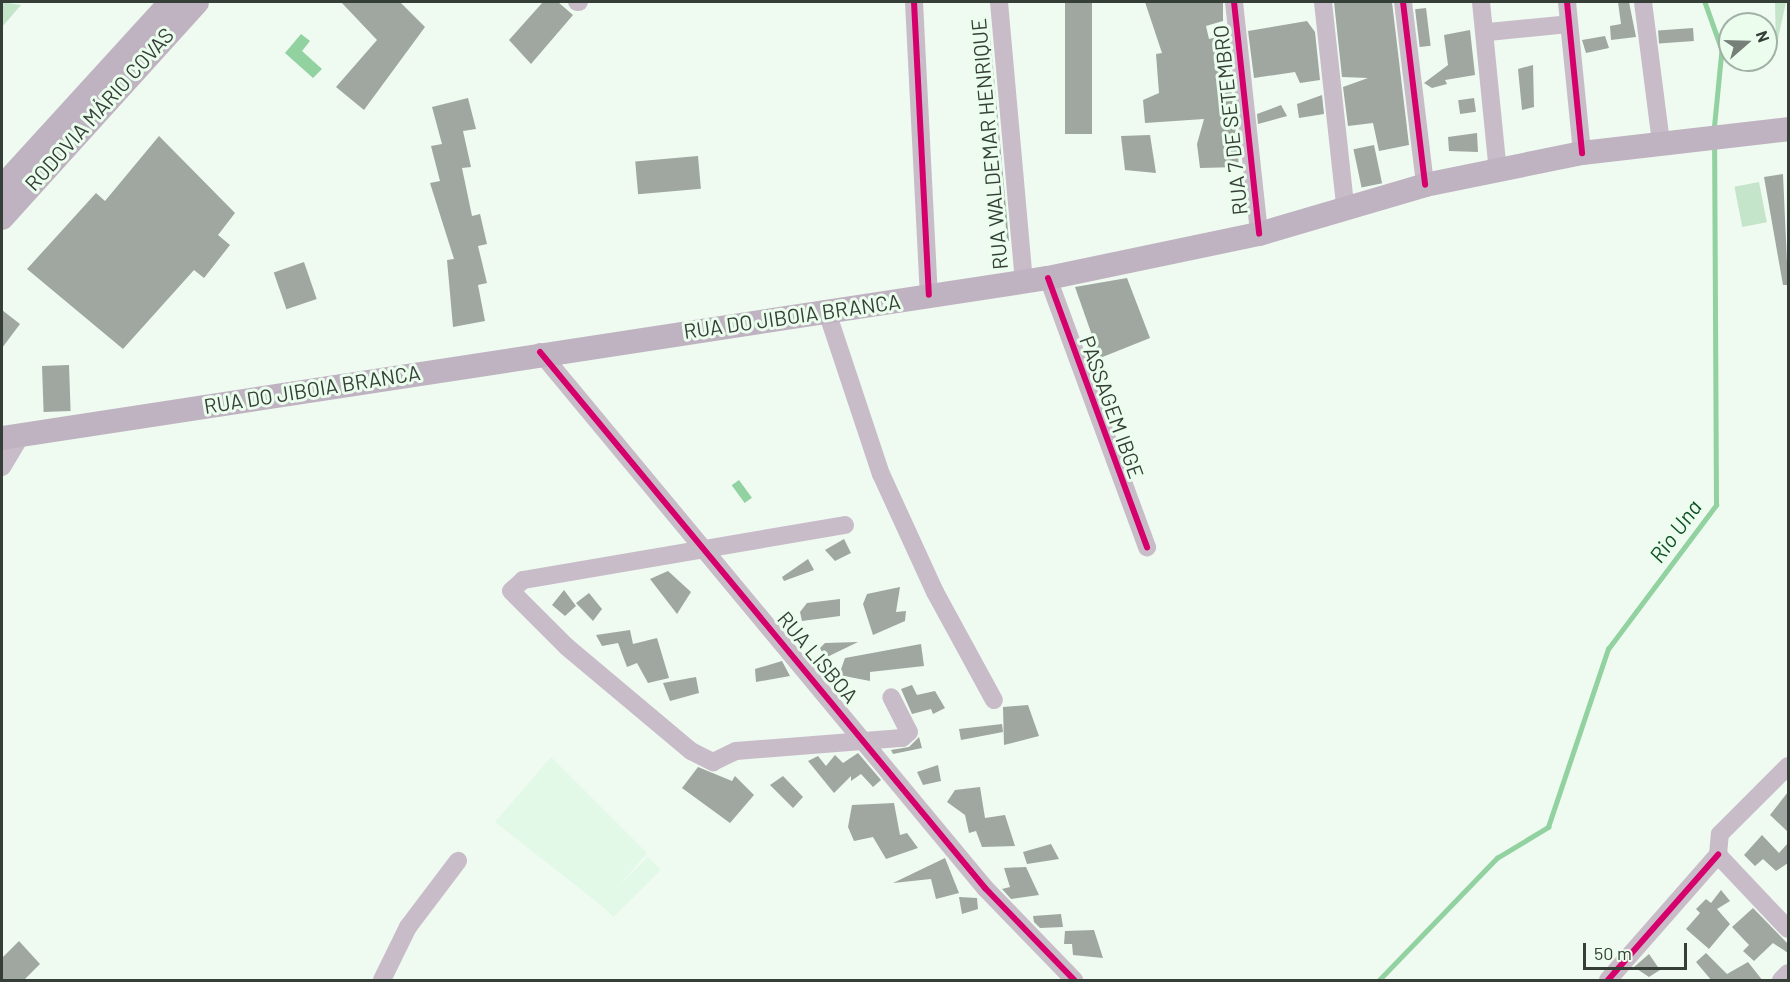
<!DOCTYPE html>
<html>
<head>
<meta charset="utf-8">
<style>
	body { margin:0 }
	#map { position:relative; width:1790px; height:982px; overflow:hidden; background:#effaf1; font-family:Barlow,sans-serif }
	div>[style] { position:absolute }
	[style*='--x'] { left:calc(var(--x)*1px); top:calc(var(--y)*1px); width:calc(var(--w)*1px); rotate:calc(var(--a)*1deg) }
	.built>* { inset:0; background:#e3f9e7; transform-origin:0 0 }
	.green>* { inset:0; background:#c4e5ca; transform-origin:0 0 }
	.water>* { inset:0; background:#92d1a0; transform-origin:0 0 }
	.stream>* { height:4.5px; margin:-2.25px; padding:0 2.25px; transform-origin:2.25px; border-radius:2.25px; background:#92d1a0 }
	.building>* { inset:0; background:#9fa7a0; transform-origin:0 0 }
	.minor>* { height:18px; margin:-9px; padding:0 9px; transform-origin:9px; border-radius:9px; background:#c8bcc9 }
	.major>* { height:24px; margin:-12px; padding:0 12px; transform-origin:12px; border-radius:12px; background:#bfb3c1 }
	.cycleway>* { height:6px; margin:-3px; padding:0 3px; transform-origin:3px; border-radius:3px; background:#d6006c }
	span { translate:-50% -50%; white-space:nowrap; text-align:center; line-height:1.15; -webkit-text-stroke:6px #ebfeee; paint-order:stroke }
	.street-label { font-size:21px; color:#353e37 }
	.water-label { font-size:22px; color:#0f4f25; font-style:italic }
	.frame { position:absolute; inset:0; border:3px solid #353e37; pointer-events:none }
	.north { position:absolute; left:1718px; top:12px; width:60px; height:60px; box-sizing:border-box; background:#ebfeee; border:2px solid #a2b1a5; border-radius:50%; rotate:70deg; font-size:16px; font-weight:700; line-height:24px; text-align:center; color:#353e37 }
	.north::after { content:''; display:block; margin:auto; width:21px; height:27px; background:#768078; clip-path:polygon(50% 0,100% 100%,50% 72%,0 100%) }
	.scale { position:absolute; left:1583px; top:943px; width:104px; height:27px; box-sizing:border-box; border:3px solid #353e37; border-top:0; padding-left:8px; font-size:18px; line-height:21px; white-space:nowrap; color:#353e37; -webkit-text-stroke:4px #ebfeee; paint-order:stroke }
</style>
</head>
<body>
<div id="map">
	<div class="built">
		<div style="clip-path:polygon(551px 757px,647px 853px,602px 906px,495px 822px)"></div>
		<div style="left:648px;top:857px;width:18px;height:67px;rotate:45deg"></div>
	</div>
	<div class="green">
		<div style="clip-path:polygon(2px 2px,21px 5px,2px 27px)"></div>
		<div style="clip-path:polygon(1775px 2px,1786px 2px,1776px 48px)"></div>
		<div style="left:1759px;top:182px;width:41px;height:25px;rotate:79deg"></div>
	</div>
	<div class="water">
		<div style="clip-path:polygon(301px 34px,310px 41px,302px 51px,322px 69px,313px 78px,285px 53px)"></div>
		<div style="left:739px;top:480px;width:22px;height:9px;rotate:54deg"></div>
	</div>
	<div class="stream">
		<div style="--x:1705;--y:2;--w:51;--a:70.5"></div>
		<div style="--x:1722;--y:50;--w:81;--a:95.6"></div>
		<div style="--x:1379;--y:980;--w:170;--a:-46"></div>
		<div style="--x:1497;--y:858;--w:60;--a:-31.3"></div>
		<div style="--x:1548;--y:827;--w:188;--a:-71.4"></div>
		<div style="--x:1608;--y:649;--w:180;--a:-53.1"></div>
		<div style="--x:1716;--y:505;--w:360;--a:-90.3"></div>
	</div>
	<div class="building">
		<div style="clip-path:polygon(341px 2px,400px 2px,425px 27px,364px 110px,336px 87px,377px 40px)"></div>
		<div style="clip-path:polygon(543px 2px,558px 2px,573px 15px,531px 64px,509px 40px)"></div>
		<div style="left:1065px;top:2px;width:27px;height:132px"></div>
		<div style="clip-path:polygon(1145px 2px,1223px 2px,1223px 21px,1206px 26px,1209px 39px,1226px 35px,1239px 167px,1200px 168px,1197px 144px,1204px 119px,1145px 123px,1143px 100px,1159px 93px,1156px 54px,1162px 53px)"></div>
		<div style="clip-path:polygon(1334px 2px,1392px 2px,1409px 145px,1379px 151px,1373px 123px,1348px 126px,1343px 87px,1368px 78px,1342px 77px)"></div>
		<div style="clip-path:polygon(1618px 2px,1629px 2px,1636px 37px,1611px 40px,1610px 26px,1621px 24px)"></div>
		<div style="left:1426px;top:8px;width:38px;height:11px;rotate:83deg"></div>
		<div style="clip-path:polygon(988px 12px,1009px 241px,1007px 241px)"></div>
		<div style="clip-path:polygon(1307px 21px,1315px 32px,1320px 80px,1300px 83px,1295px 72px,1254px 78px,1248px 31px)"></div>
		<div style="left:1693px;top:28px;width:13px;height:35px;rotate:86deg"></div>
		<div style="clip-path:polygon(1470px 30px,1475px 75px,1445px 80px,1447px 84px,1432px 88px,1424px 83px,1448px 65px,1444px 35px)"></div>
		<div style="clip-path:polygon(1605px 36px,1609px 48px,1586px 53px,1582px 40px)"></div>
		<div style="clip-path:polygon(1533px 65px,1534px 107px,1522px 110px,1518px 69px)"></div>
		<div style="clip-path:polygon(1322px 95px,1324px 114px,1299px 118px,1297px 104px)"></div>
		<div style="clip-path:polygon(468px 98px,476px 129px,463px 131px,471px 167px,462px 168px,472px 216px,480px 214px,487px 244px,478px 246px,487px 283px,478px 285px,485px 321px,453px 327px,447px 260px,454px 259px,430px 183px,440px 181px,431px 146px,442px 144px,432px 107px)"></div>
		<div style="left:1474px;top:98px;width:14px;height:16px;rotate:82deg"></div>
		<div style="clip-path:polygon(1281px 105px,1287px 116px,1258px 124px,1257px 114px)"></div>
		<div style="clip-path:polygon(1477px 133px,1478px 152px,1449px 151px,1448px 137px)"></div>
		<div style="clip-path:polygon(1150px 135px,1156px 173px,1125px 170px,1121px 136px)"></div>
		<div style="clip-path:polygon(159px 136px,235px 213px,218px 235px,230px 245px,204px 278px,194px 270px,123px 349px,27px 269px,96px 193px,105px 201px)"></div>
		<div style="left:1374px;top:145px;width:39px;height:21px;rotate:78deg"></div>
		<div style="left:698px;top:156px;width:33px;height:63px;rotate:85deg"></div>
		<div style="clip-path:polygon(1783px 174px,1788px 285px,1783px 285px,1764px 177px)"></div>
		<div style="left:304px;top:262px;width:39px;height:32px;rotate:71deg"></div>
		<div style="clip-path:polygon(1127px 278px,1150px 338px,1100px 358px,1075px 287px)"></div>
		<div style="clip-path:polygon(2px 310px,20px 324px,2px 348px)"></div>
		<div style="left:69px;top:365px;width:46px;height:27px;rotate:88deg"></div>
		<div style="clip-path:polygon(844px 539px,851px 553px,835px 561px,825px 550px)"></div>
		<div style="clip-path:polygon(808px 559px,814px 570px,784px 581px,782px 577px)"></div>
		<div style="clip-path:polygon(668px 571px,691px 592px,677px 614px,650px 579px)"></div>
		<div style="clip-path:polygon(900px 587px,896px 612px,906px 611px,905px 621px,873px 635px,863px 604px,867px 594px)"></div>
		<div style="clip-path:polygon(564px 590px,576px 606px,565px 616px,552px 605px)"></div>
		<div style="clip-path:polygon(589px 593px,602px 609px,593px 621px,576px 603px)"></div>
		<div style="clip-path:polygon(840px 599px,840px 616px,802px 621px,800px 612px,807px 603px)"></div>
		<div style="clip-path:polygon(630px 630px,633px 644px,657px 638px,669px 678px,648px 683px,637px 663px,627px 667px,618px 643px,602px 646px,596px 635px)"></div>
		<div style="clip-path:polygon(858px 642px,825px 658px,820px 648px,825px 643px)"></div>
		<div style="clip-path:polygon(921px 644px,924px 666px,870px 672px,870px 681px,839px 675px,845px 658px)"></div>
		<div style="clip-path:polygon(782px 661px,790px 676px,756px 682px,755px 669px)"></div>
		<div style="clip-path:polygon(696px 677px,699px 693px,670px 701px,663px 683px)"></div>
		<div style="clip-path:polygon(912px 685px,917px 695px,935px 691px,945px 708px,933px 714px,931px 709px,912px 714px,901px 689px)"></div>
		<div style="clip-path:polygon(1028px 705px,1039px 736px,1004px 745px,1003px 707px)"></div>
		<div style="clip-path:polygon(1002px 724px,1003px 732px,961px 740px,959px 729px)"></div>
		<div style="clip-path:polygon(919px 737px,922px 748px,893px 754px,891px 750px,909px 747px)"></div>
		<div style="clip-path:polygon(858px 753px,881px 780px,873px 787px,861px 774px,851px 781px,851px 776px,834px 793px,808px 761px,818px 756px,826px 766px,835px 755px,843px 763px)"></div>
		<div style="clip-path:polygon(938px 765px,941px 781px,923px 785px,917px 772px)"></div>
		<div style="clip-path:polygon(698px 767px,732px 781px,735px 776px,754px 795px,730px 823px,682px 788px)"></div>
		<div style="clip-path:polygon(783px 776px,803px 797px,793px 808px,770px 785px)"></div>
		<div style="clip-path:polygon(980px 787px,985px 818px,1005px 815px,1015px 846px,982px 847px,976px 831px,969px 833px,965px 815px,947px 802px,955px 790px)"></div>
		<div style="clip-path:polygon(1788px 792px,1788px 832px,1770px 815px)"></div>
		<div style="clip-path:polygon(894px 803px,900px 835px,907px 833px,918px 848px,886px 859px,873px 837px,854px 841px,848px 827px,852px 805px)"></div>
		<div style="clip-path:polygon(1762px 835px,1779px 853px,1788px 843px,1788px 863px,1776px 871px,1763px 859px,1755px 866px,1744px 855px)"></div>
		<div style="clip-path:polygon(1051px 844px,1059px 859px,1027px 864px,1023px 852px)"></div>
		<div style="clip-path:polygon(945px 858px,959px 893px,936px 899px,931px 879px,893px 883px)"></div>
		<div style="clip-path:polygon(1026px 867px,1039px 895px,1011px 899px,1002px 889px,1010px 887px,1004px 868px)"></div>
		<div style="clip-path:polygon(1721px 890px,1730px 901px,1717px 909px,1730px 924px,1709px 949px,1686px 929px,1700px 913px,1696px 909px,1706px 899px,1711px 903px)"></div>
		<div style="clip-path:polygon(959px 897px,977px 898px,978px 909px,962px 914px)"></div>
		<div style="clip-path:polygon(1753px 908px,1788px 944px,1788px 953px,1773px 943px,1754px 961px,1743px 951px,1749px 945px,1732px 927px)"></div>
		<div style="clip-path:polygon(1061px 914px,1063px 927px,1040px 928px,1034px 922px,1033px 916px)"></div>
		<div style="clip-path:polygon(1094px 930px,1103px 958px,1073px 955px,1072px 944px,1064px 944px,1065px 931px)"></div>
		<div style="clip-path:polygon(19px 941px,40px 964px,23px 981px,2px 981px,2px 958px)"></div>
		<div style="clip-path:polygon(1706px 953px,1727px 974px,1748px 962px,1763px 981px,1712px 981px,1696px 962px)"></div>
		<div style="clip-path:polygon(1649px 954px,1660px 970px,1649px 977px,1634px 967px)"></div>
	</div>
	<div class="minor">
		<div style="--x:577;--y:2;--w:2;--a:0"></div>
		<div style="--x:914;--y:2;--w:293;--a:87.1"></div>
		<div style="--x:999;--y:2;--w:281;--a:84.9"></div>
		<div style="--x:1234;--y:2;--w:233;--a:83.8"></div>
		<div style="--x:1323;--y:2;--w:205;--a:83.8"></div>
		<div style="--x:1403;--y:2;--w:184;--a:83.1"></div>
		<div style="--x:1481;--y:2;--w:171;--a:84.3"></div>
		<div style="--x:1567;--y:2;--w:152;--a:84.3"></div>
		<div style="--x:1643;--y:2;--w:142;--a:82.7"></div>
		<div style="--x:1488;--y:32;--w:81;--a:-5.6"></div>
		<div style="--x:1048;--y:278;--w:287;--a:69.8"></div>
		<div style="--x:826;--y:309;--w:174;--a:71.6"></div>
		<div style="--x:881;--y:474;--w:130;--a:65.4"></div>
		<div style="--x:935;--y:592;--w:123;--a:61.4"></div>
		<div style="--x:540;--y:352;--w:697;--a:50.3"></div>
		<div style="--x:985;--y:888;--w:128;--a:45.9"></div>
		<div style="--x:2;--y:467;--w:37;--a:-59"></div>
		<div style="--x:845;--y:525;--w:327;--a:170.3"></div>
		<div style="--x:523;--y:580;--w:16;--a:137"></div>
		<div style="--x:511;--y:591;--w:79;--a:45"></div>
		<div style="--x:567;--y:647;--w:162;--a:40"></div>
		<div style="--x:691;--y:751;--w:25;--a:27"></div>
		<div style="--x:713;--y:762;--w:25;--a:-26"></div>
		<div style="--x:736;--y:751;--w:167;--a:-4.5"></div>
		<div style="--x:902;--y:738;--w:9;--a:-41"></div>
		<div style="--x:909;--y:732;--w:39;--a:-117"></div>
		<div style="--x:1718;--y:855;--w:21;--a:-85"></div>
		<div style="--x:1720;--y:834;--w:96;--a:-45"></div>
		<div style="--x:1718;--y:855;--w:102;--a:46.6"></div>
		<div style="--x:382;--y:980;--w:59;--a:-63.9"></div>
		<div style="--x:408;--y:927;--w:83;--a:-52.9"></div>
		<div style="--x:1608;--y:980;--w:167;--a:-48.7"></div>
		<div style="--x:1781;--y:980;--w:10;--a:-45"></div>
	</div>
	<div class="major">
		<div style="--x:2;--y:187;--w:251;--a:-47.6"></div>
		<div style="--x:2;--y:218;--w:291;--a:-47.9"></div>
		<div style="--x:2;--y:438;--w:1058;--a:-8.7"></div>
		<div style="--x:1048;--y:278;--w:216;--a:-11.8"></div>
		<div style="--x:1259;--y:234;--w:173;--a:-16.4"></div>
		<div style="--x:1425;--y:185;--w:160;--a:-11.5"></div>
		<div style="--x:1582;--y:153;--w:207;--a:-6.6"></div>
	</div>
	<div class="cycleway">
		<div style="--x:914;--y:2;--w:293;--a:87.1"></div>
		<div style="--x:1234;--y:2;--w:233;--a:83.8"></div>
		<div style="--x:1403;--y:2;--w:184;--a:83.1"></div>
		<div style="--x:1567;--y:2;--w:152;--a:84.3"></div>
		<div style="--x:1048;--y:278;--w:287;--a:69.8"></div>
		<div style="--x:540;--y:352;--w:697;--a:50.3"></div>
		<div style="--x:985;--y:888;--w:128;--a:45.9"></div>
		<div style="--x:1608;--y:980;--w:167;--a:-48.7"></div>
	</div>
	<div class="street-label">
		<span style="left:99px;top:109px;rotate:-48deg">RODOVIA MÁRIO COVAS</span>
		<span style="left:1230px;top:120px;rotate:-96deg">RUA 7 DE SETEMBRO</span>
		<span style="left:989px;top:144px;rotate:-95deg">RUA WALDEMAR HENRIQUE</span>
		<span style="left:792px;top:316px;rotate:-8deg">RUA DO JIBOIA BRANCA</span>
		<span style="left:312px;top:389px;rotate:-9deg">RUA DO JIBOIA BRANCA</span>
		<span style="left:1112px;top:407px;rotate:70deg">PASSAGEM IBGE</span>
		<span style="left:818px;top:657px;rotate:50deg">RUA LISBOA</span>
	</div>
	<div class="water-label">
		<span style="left:1675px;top:531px;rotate:-54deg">Rio Una</span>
	</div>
	<div class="frame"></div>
	<div class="north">N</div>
	<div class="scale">50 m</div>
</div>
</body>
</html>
